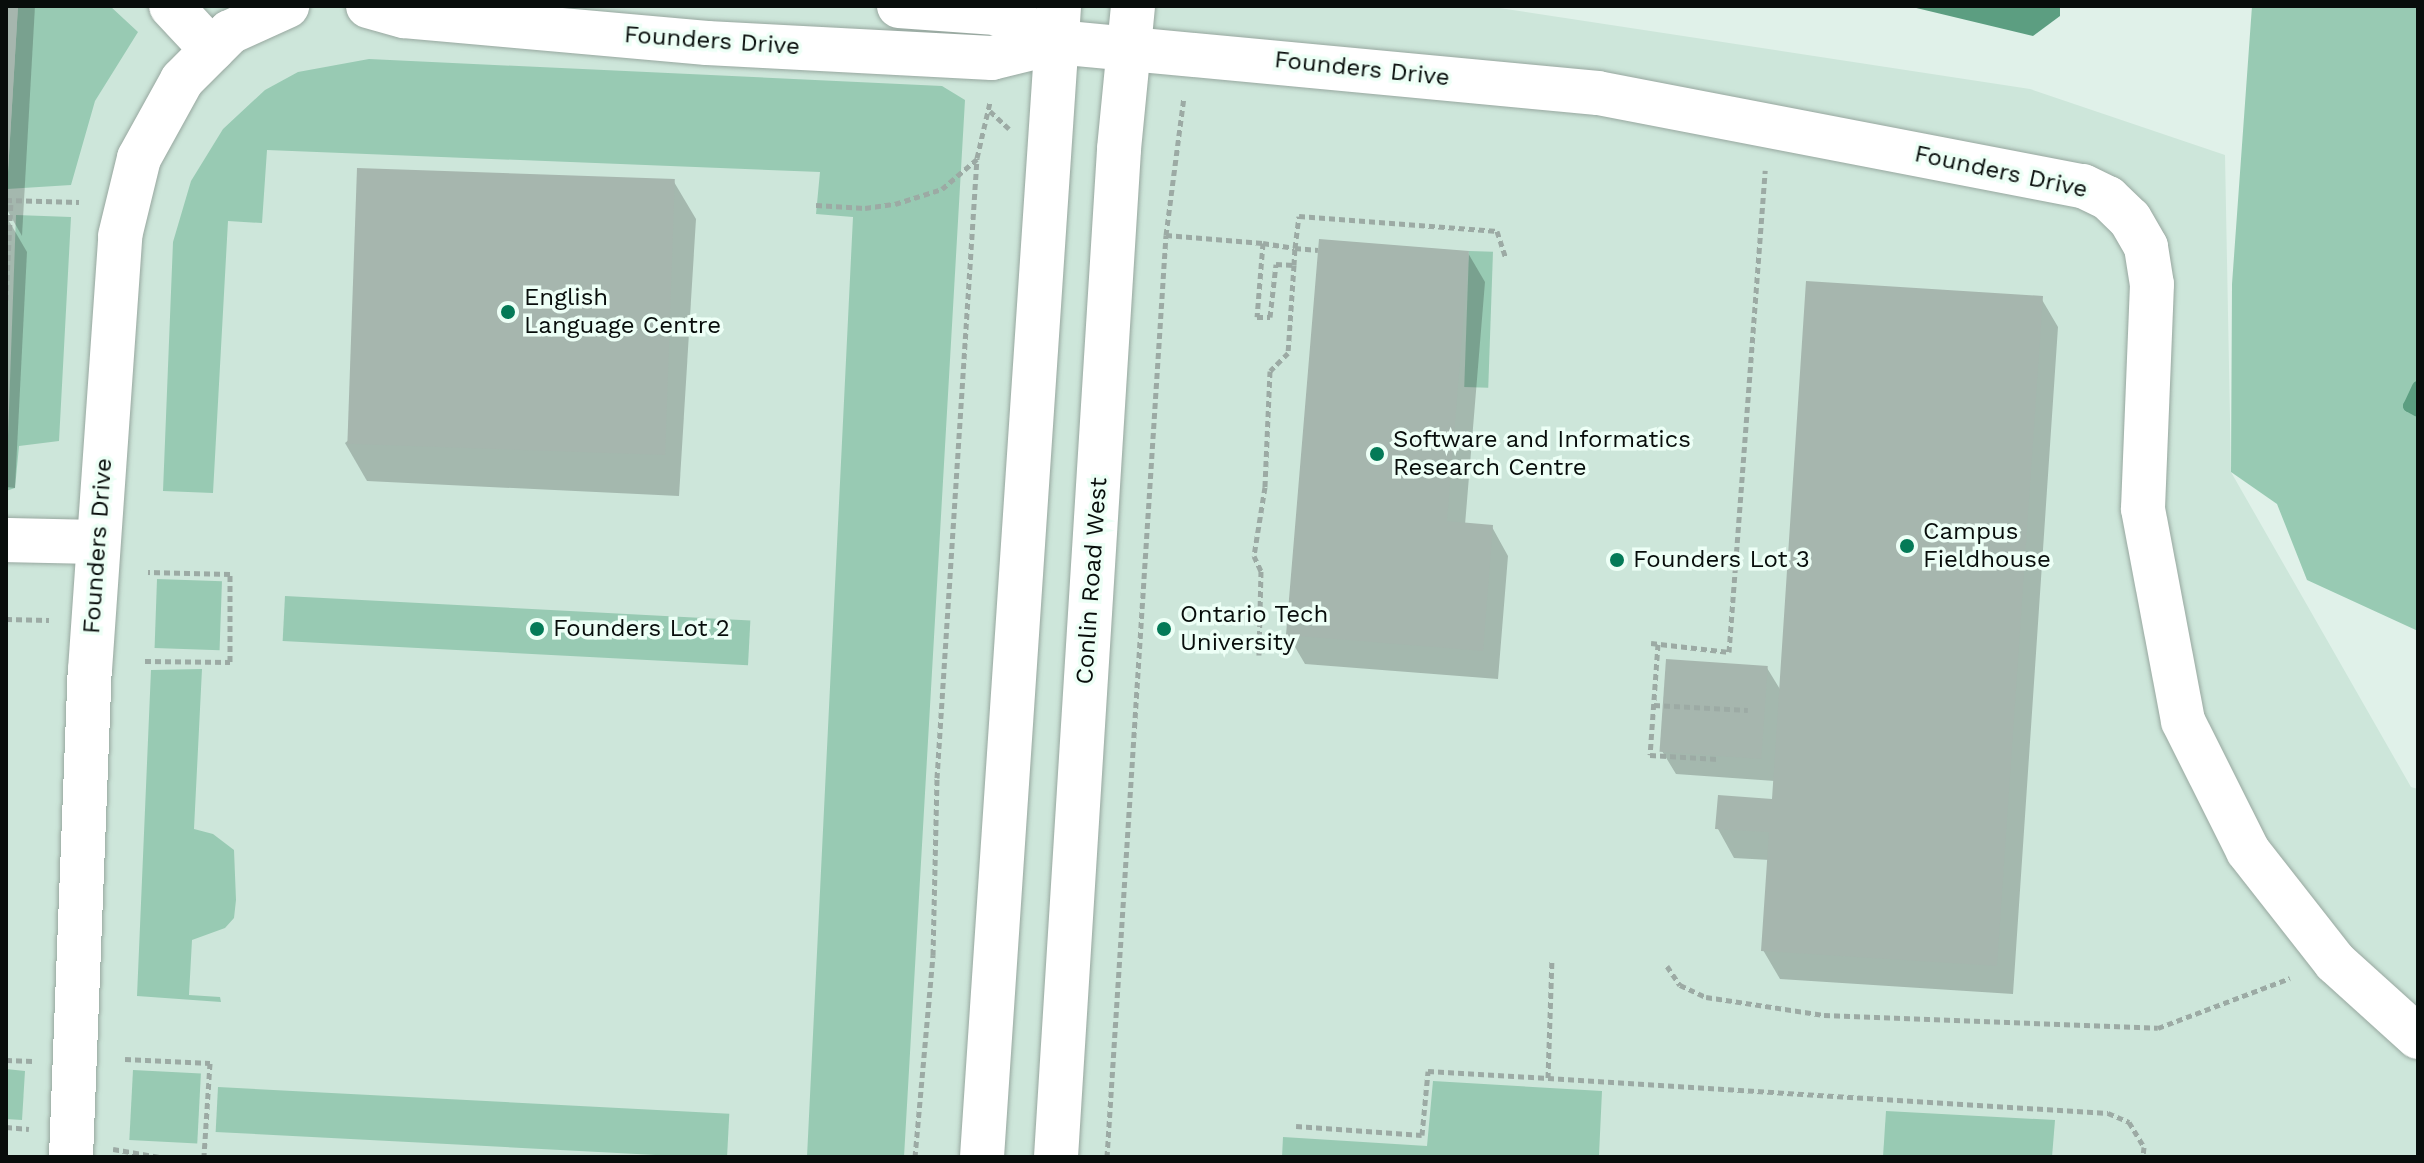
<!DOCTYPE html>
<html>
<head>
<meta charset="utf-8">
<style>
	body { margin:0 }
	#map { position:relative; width:2424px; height:1163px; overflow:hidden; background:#e0f1e9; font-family:"Work Sans",sans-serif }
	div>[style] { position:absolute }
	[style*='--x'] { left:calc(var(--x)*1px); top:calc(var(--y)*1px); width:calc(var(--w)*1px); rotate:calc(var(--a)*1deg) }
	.built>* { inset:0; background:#cde6da }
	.green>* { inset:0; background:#98cab3; transform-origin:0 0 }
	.water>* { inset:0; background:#5c9e81 }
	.shadow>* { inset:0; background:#0003 }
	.stream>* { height:12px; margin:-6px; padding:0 6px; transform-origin:6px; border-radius:6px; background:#5c9e81 }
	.building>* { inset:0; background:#a6b6ae; transform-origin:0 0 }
	.path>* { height:5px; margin-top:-2.5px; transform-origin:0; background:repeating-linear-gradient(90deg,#9caaa4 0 6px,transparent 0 10px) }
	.roads { filter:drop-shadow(0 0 2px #97a79f) drop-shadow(0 0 2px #97a79f) }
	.minor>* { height:44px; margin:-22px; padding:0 22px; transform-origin:22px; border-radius:22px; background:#fff }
	.dots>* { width:22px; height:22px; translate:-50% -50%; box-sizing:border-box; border:4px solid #edfff6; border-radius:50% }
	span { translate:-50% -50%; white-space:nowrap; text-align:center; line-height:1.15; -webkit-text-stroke:7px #edfff6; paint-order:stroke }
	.street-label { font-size:24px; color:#080d0b }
	.poi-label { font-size:24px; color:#080d0b }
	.left { translate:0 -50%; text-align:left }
	.frame { position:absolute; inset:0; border:8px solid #080d0b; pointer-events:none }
</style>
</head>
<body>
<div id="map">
	<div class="built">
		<div style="clip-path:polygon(6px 6px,1486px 6px,2030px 89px,2225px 155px,2231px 472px,2411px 787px,2418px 789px,2418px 1157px,6px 1157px)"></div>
	</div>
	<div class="green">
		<div style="clip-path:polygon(18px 6px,110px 6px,138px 32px,95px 101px,71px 185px,7px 189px)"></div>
		<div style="clip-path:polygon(2252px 6px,2418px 6px,2418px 631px,2307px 580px,2277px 504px,2231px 472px,2232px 284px)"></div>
		<div style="clip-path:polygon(369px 59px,942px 86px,965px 100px,904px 1157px,807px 1157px,853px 217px,816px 214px,820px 172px,267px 150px,262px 223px,228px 221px,213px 493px,163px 491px,173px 242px,191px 181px,223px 129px,265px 90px,298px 72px)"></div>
		<div style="clip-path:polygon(16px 215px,71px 217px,59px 441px,19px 446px,15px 488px,6px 491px)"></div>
		<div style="left:1469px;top:251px;width:24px;height:136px;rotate:2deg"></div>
		<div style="left:157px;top:579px;width:65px;height:69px;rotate:2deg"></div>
		<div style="left:285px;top:596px;width:466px;height:45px;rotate:3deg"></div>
		<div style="clip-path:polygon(202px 669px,194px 829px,213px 834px,234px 850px,236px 900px,234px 918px,225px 928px,192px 940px,189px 995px,220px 997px,221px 1002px,137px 996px,151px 670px)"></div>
		<div style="clip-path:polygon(6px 1069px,25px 1071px,22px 1120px,6px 1119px)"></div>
		<div style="left:133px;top:1070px;width:68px;height:70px;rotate:3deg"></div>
		<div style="clip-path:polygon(1433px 1081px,1602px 1091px,1599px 1155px,1629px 1157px,1282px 1157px,1283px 1137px,1427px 1146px)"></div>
		<div style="left:218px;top:1087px;width:512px;height:45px;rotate:3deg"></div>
		<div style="clip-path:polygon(1886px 1111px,2055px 1120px,2052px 1157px,1883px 1157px)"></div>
	</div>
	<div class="water">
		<div style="clip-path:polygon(1908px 6px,2060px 6px,2060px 16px,2033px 36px)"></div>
	</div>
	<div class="shadow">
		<div style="clip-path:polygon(6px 6px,35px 6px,22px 236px,6px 208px)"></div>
		<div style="clip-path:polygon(674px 182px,696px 219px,679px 496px,367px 481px,345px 443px)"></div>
		<div style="clip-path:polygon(6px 216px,27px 252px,15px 488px,6px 487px)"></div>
		<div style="clip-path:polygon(1468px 253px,1485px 282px,1465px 525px,1492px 527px,1508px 556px,1498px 679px,1305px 664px,1288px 635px)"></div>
		<div style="clip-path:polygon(2041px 298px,2058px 327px,2013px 994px,1780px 979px,1763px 950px,1770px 860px,1734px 858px,1718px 829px,1773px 801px,1775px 781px,1676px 774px,1662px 751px,1767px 668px,1781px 691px)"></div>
	</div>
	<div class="stream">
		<div style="--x:2418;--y:387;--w:21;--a:115"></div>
		<div style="--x:2409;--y:406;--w:10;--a:29"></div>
	</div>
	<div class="building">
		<div style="clip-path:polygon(6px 6px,18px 6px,8px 171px,6px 171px)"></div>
		<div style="left:357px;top:168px;width:318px;height:276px;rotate:2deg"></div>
		<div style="clip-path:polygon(1319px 239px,1469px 251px,1447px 521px,1493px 525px,1483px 651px,1286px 635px)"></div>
		<div style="clip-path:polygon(1806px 281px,2043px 296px,1997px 966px,1761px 951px,1769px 832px,1715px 829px,1718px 795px,1772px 799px)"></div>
		<div style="left:1666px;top:659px;width:102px;height:93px;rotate:4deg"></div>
	</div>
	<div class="path">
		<div style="--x:990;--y:111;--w:26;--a:43"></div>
		<div style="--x:6;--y:200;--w:73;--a:1.6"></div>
		<div style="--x:816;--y:205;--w:49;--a:3.5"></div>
		<div style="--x:865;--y:208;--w:30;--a:-8"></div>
		<div style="--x:895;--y:204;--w:49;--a:-17.7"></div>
		<div style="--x:942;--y:189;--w:46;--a:-40.6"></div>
		<div style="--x:1166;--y:235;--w:97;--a:4.7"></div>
		<div style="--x:1263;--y:243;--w:74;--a:94.6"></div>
		<div style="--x:1257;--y:317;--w:13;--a:0"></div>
		<div style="--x:1270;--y:317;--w:53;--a:-83.5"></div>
		<div style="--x:1276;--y:264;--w:18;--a:3"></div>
		<div style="--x:1294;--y:265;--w:88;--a:93.9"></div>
		<div style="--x:1288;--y:353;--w:25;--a:135"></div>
		<div style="--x:1270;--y:371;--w:116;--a:92.5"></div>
		<div style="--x:1265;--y:487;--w:70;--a:99.1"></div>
		<div style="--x:1254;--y:556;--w:17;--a:65"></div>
		<div style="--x:1261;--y:571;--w:84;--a:91.4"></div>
		<div style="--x:1263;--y:243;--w:32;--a:9"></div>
		<div style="--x:1295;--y:248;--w:32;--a:-83"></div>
		<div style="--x:1299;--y:216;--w:199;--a:4.3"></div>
		<div style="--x:1497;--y:231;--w:28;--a:72"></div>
		<div style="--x:1294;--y:265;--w:17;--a:-87"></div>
		<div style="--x:1295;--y:248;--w:23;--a:5"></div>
		<div style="--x:6;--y:300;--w:99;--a:-87.1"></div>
		<div style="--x:6;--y:619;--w:43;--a:1.3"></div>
		<div style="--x:1651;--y:643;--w:79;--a:6.6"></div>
		<div style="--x:1729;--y:652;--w:483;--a:-85.7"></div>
		<div style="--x:1658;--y:644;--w:111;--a:94.1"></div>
		<div style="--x:1650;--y:755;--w:68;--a:3.4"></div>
		<div style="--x:145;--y:661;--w:85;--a:0.7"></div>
		<div style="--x:230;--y:662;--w:88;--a:-90"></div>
		<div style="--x:230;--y:574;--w:82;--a:-178.6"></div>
		<div style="--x:1654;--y:705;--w:94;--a:3"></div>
		<div style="--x:1667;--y:966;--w:23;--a:56"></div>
		<div style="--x:1680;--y:985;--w:29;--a:25"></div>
		<div style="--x:1706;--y:997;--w:119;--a:8.7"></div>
		<div style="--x:1824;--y:1015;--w:334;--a:2.2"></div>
		<div style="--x:2158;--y:1028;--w:141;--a:-20.7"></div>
		<div style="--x:125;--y:1059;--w:85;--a:2.7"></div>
		<div style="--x:210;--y:1063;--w:94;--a:93.7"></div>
		<div style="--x:6;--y:1060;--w:27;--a:2"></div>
		<div style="--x:1548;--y:1078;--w:561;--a:3.58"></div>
		<div style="--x:2108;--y:1113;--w:23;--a:23"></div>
		<div style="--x:2129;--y:1122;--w:29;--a:59"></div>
		<div style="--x:2144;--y:1147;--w:10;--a:96"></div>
		<div style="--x:1296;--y:1126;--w:126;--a:4.1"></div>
		<div style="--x:1422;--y:1135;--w:64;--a:-84.6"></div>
		<div style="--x:1428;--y:1071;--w:120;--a:3.3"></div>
		<div style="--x:1548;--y:1078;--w:118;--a:-88.1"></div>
		<div style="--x:6;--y:1127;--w:23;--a:5"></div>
		<div style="--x:113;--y:1149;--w:47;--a:9.9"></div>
		<div style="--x:915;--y:1157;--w:203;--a:-84.9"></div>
		<div style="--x:933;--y:955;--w:177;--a:-88.7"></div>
		<div style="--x:937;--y:778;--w:621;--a:-86.31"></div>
		<div style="--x:977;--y:158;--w:57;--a:-76.9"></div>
		<div style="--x:1107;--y:1157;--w:924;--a:-86.34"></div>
		<div style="--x:1166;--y:235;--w:139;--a:-82.6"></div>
	</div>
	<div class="roads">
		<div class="minor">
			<div style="--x:171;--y:6;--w:60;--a:47"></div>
			<div style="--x:368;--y:6;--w:37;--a:16"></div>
			<div style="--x:404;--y:16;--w:304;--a:5.1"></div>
			<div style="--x:707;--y:43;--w:285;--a:3"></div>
			<div style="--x:992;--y:58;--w:66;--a:-14"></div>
			<div style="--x:1056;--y:42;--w:544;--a:5.38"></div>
			<div style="--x:1598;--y:93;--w:494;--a:10.9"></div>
			<div style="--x:2083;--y:186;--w:28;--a:26"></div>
			<div style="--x:2108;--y:198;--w:30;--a:44"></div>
			<div style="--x:2130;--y:219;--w:32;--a:60"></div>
			<div style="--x:2146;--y:247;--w:37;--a:81"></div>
			<div style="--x:2152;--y:284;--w:225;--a:92.3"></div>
			<div style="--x:2143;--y:509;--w:216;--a:79.3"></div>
			<div style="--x:2183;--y:721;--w:145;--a:63.4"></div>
			<div style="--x:2248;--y:851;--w:141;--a:51.9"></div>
			<div style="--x:2335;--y:962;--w:112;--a:42.1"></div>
			<div style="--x:899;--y:6;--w:97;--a:4.1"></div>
			<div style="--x:996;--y:13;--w:67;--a:25.8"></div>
			<div style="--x:6;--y:540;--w:92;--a:1.2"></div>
			<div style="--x:71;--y:1157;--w:487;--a:-87.8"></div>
			<div style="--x:90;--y:670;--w:435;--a:-86"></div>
			<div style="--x:120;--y:236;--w:80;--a:-76.3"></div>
			<div style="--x:139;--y:158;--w:89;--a:-61.1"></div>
			<div style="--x:182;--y:80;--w:68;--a:-45"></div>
			<div style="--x:230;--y:32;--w:63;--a:-24.5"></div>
			<div style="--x:982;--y:1157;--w:1154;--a:-86.17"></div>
			<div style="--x:1056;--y:1157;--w:1010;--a:-86.42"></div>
			<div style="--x:1119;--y:149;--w:144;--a:-84.4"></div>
		</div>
	</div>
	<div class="dots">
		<div style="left:508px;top:312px;background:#047a57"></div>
		<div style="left:1377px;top:454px;background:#047a57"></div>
		<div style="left:1907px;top:546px;background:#047a57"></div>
		<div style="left:1617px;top:560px;background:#047a57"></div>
		<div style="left:537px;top:629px;background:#047a57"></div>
		<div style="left:1164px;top:629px;background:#047a57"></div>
	</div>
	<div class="street-label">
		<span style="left:712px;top:41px;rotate:4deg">Founders Drive</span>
		<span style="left:1362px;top:69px;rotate:6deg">Founders Drive</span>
		<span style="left:2001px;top:172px;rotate:12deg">Founders Drive</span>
		<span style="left:98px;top:546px;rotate:-86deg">Founders Drive</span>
		<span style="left:1092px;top:581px;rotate:-86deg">Conlin Road West</span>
	</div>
	<div class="poi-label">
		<span class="left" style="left:524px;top:312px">English<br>Language Centre</span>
		<span class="left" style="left:1393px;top:454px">Software and Informatics<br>Research Centre</span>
		<span class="left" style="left:1923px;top:546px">Campus<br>Fieldhouse</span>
		<span class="left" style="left:1633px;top:560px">Founders Lot 3</span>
		<span class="left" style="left:1180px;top:629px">Ontario Tech<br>University</span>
		<span class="left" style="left:553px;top:629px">Founders Lot 2</span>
	</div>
	<div class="frame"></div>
</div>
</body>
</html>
